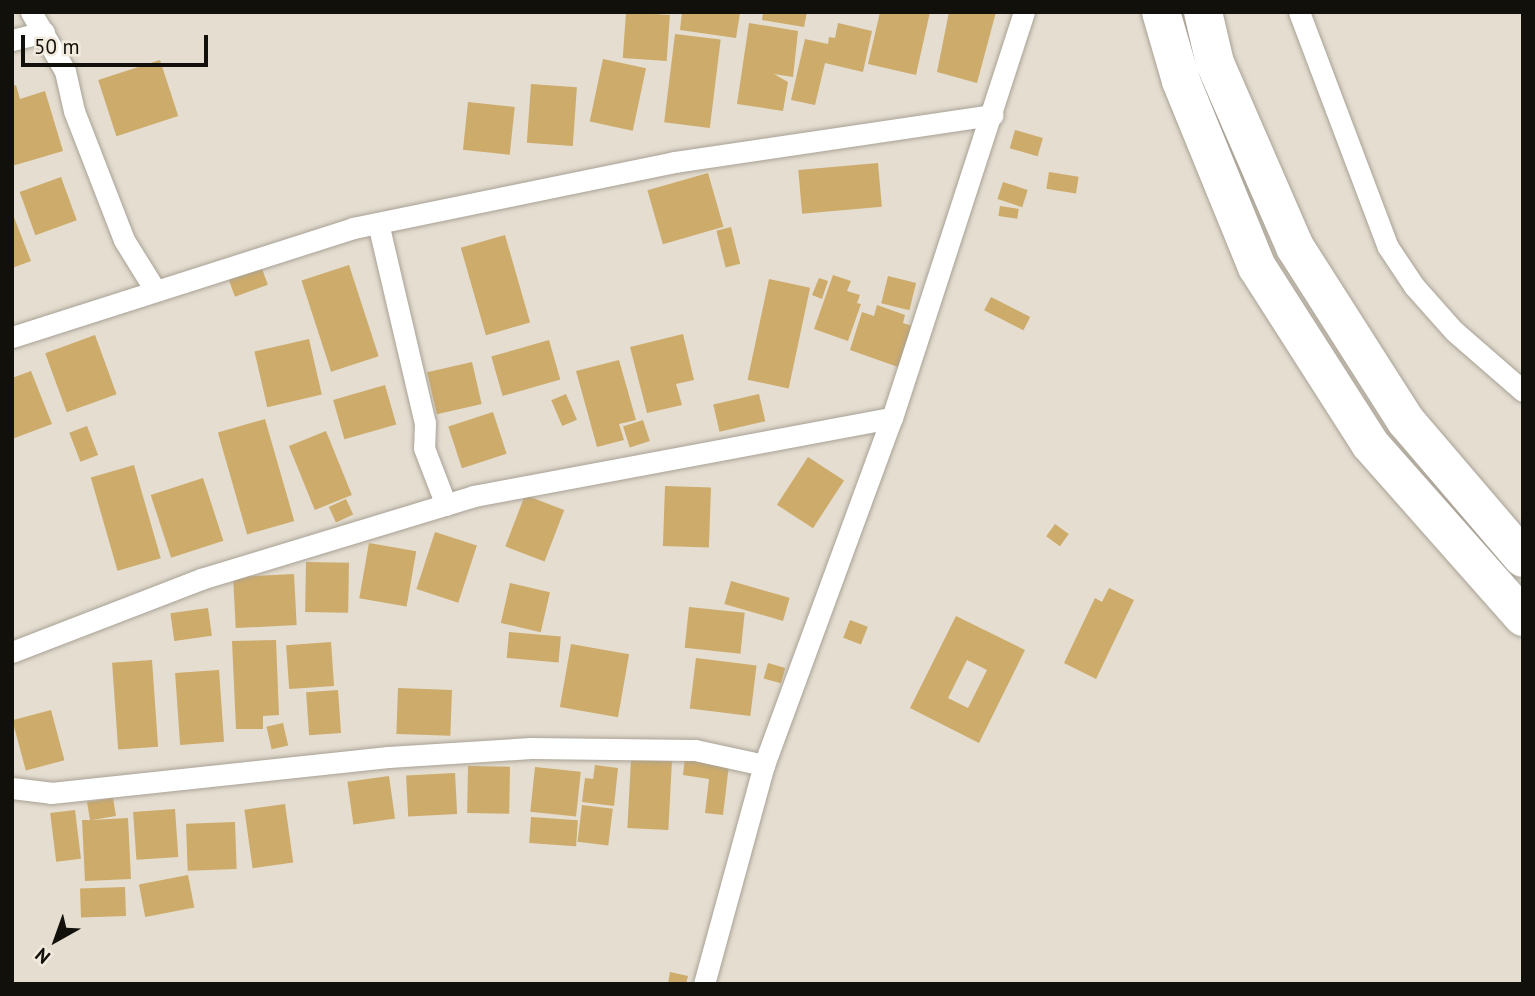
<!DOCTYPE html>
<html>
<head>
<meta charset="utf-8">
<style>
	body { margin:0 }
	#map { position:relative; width:1535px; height:996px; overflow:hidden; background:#e4ddd0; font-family:"PT Sans",sans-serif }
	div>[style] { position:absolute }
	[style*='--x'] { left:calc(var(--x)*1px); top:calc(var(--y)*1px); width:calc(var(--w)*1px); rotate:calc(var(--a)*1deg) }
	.building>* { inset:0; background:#cdab6b; transform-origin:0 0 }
	.roads { filter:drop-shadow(0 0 2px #a8a195) drop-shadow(0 0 2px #a8a195) }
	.street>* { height:21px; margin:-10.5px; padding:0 10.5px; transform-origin:10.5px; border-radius:10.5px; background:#fff }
	.highway>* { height:38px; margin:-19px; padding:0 19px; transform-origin:19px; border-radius:19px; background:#fff }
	span { translate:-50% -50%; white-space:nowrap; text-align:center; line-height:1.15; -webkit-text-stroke:7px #f2eadd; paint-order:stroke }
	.frame { position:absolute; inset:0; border:14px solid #12100b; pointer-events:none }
	.north { position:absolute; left:21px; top:905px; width:70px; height:70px; -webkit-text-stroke:5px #f2eadd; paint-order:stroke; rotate:220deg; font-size:19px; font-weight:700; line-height:28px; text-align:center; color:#12100b }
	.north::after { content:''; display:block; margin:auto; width:24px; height:32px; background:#12100b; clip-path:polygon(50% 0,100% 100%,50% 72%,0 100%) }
	.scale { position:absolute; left:21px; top:35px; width:187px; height:32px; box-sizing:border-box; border:4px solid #12100b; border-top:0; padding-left:9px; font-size:21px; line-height:24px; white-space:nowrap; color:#12100b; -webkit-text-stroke:5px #f2eadd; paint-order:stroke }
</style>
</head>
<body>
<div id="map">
	<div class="building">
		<div style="left:626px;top:12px;width:44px;height:46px;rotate:4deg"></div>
		<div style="clip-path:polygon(682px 12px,740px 13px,736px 38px,680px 30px)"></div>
		<div style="clip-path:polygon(763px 12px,807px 12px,804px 27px,762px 20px)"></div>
		<div style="clip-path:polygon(880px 12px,930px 12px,916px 75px,868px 64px)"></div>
		<div style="clip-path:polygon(949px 12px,996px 12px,977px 83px,937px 72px)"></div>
		<div style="clip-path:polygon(749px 23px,798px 31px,793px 77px,774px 74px,788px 82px,783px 111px,737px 104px)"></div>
		<div style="clip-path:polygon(838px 23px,872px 31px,863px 72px,825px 63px,815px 105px,791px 100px,805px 39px,828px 44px,829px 37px,835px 38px)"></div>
		<div style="left:675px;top:34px;width:46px;height:89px;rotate:7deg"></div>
		<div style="left:603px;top:59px;width:44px;height:64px;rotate:12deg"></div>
		<div style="left:160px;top:60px;width:59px;height:65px;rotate:72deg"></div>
		<div style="left:531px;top:84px;width:46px;height:59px;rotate:4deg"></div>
		<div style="clip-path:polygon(16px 85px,20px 99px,45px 91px,63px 151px,12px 166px,12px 86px)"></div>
		<div style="left:468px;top:102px;width:47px;height:48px;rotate:6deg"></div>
		<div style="left:1015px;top:130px;width:29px;height:19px;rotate:16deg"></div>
		<div style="left:878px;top:163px;width:44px;height:80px;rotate:85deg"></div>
		<div style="left:1049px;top:172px;width:30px;height:17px;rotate:9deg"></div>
		<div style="left:708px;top:173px;width:56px;height:63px;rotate:74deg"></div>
		<div style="left:61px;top:177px;width:46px;height:44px;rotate:70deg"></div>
		<div style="left:1003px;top:182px;width:26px;height:18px;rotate:18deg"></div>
		<div style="left:1000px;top:206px;width:19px;height:10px;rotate:9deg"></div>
		<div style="clip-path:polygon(12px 212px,31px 261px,12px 268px)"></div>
		<div style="left:731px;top:227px;width:38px;height:15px;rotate:76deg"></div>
		<div style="left:505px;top:235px;width:91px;height:46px;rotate:74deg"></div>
		<div style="left:349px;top:265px;width:96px;height:50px;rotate:72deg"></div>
		<div style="left:261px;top:266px;width:20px;height:35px;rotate:70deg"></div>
		<div style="clip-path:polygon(833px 275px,851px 281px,847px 291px,860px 295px,857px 303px,861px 304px,848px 341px,814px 329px)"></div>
		<div style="left:888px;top:276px;width:29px;height:28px;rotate:14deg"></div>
		<div style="clip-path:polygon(819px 278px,828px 281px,822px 299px,812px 295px)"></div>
		<div style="left:769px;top:279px;width:42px;height:103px;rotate:12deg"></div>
		<div style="left:991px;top:297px;width:44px;height:15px;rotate:27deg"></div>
		<div style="clip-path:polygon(877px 305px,905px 315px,903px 323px,915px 327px,901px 368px,850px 350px,862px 312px,874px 316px)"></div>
		<div style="clip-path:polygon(683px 334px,694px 380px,676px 384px,682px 405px,647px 413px,630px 347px)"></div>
		<div style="left:95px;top:335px;width:63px;height:53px;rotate:70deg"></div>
		<div style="left:309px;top:339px;width:57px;height:56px;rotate:77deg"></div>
		<div style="left:549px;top:340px;width:41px;height:60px;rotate:74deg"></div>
		<div style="clip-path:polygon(619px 360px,636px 420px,619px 424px,624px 440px,597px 447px,576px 371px)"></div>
		<div style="left:472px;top:362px;width:43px;height:46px;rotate:77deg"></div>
		<div style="clip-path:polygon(31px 371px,52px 424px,12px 439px,12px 378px)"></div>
		<div style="left:385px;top:385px;width:41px;height:54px;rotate:74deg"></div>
		<div style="left:566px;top:394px;width:28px;height:16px;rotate:67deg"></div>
		<div style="left:759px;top:394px;width:28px;height:47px;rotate:77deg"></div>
		<div style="left:493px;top:412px;width:44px;height:47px;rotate:72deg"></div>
		<div style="left:265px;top:419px;width:106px;height:49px;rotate:74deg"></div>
		<div style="left:643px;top:420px;width:22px;height:21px;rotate:72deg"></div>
		<div style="left:87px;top:426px;width:31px;height:19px;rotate:69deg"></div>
		<div style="left:326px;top:431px;width:69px;height:40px;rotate:68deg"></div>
		<div style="left:808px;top:457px;width:43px;height:57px;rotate:33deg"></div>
		<div style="left:134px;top:465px;width:97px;height:45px;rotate:74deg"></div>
		<div style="left:203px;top:478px;width:66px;height:55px;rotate:72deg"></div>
		<div style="left:665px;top:486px;width:46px;height:60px;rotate:2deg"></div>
		<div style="left:525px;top:495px;width:42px;height:55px;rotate:21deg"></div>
		<div style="left:346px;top:499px;width:17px;height:19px;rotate:65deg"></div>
		<div style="left:1055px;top:524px;width:17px;height:15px;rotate:36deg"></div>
		<div style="left:435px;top:532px;width:44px;height:60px;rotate:18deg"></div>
		<div style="left:369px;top:543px;width:48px;height:56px;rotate:10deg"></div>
		<div style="left:306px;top:562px;width:43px;height:50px;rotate:1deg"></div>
		<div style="left:294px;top:574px;width:51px;height:61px;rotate:87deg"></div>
		<div style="left:731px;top:581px;width:61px;height:24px;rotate:16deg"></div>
		<div style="left:510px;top:583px;width:41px;height:41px;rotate:13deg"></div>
		<div style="clip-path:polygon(1109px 588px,1134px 600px,1096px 679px,1064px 663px,1095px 598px,1102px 602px)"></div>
		<div style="left:689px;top:607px;width:56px;height:41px;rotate:6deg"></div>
		<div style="left:208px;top:608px;width:28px;height:38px;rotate:82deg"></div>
		<div style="clip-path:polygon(evenodd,956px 616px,1025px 650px,979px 743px,910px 708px,956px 616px,967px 660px,987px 670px,968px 708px,948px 698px,967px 660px)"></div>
		<div style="left:850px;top:620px;width:19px;height:19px;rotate:21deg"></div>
		<div style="left:509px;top:632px;width:52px;height:26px;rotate:5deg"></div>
		<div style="clip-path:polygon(276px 640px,279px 715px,263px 716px,263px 729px,236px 729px,232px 641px)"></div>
		<div style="left:331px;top:642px;width:44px;height:45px;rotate:86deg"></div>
		<div style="left:571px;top:644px;width:59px;height:64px;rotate:10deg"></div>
		<div style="left:696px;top:658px;width:61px;height:51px;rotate:7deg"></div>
		<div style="left:152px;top:660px;width:87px;height:40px;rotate:86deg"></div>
		<div style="left:768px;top:663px;width:18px;height:16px;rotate:16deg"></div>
		<div style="left:219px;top:670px;width:72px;height:44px;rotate:86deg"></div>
		<div style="left:398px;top:688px;width:54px;height:46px;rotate:2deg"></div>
		<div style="left:338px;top:690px;width:43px;height:32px;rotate:86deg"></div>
		<div style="left:51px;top:710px;width:52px;height:40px;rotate:75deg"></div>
		<div style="left:283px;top:723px;width:23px;height:17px;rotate:77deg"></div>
		<div style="clip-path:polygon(685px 758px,729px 765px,723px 815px,705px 813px,709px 779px,683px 775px)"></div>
		<div style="left:631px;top:759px;width:41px;height:69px;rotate:3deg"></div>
		<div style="clip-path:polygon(595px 765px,618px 768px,614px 806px,582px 802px,585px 778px,593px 779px)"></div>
		<div style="left:468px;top:766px;width:42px;height:47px;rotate:1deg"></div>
		<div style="left:535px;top:767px;width:46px;height:45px;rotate:6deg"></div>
		<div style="left:455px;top:773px;width:41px;height:49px;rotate:87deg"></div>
		<div style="left:389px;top:776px;width:43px;height:42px;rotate:82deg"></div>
		<div style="clip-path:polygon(113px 798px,116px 816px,92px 820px,128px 818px,131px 879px,85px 881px,82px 820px,90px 820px,87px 802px)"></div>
		<div style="left:285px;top:804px;width:59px;height:41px;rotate:82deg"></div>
		<div style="left:582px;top:805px;width:31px;height:37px;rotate:7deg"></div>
		<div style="left:175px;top:809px;width:48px;height:42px;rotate:86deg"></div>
		<div style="left:75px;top:810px;width:49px;height:25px;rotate:83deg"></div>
		<div style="left:531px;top:817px;width:47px;height:26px;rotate:4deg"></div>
		<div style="left:235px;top:822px;width:47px;height:49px;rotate:88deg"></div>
		<div style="left:188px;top:875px;width:33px;height:50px;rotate:79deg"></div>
		<div style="left:125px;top:887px;width:29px;height:45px;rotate:88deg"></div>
		<div style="clip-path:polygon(670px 972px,688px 976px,686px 984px,668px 984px)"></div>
	</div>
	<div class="roads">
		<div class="street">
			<div style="--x:31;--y:12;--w:68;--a:60"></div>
			<div style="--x:65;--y:71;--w:41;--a:77.3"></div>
			<div style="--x:74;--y:111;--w:138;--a:68.8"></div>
			<div style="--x:124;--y:240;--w:59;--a:58.2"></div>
			<div style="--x:1299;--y:12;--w:251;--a:69.3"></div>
			<div style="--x:1388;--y:247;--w:47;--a:56.3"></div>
			<div style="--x:1414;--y:286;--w:60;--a:48.4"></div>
			<div style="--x:1454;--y:331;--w:91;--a:41"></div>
			<div style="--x:12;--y:40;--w:33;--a:-14"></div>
			<div style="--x:378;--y:223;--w:205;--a:76.8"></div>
			<div style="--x:425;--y:423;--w:25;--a:92"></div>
			<div style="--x:424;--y:448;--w:61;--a:68.9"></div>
			<div style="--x:12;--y:337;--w:358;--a:-17.7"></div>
			<div style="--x:353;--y:228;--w:328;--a:-11.6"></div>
			<div style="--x:674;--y:162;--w:322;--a:-8.4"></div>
			<div style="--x:12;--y:652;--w:203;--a:-21.1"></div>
			<div style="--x:201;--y:579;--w:285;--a:-16.9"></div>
			<div style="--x:474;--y:496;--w:425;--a:-10.6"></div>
			<div style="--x:12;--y:788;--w:39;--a:7"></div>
			<div style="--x:51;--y:793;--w:339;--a:-6.1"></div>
			<div style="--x:388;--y:757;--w:143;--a:-3.6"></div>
			<div style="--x:531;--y:748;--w:164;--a:0.7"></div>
			<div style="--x:695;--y:750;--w:71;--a:12.3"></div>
			<div style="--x:704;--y:984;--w:227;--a:-74.7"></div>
			<div style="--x:764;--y:765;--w:370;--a:-69.8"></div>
			<div style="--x:892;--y:418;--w:427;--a:-72"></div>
		</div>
		<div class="highway">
			<div style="--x:1161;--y:12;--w:72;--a:73.8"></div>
			<div style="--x:1181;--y:81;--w:201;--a:67.8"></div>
			<div style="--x:1257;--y:267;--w:210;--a:57.4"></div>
			<div style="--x:1370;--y:444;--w:231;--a:48.5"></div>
			<div style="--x:1203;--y:12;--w:52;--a:76.8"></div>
			<div style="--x:1215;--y:63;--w:201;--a:66.5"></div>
			<div style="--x:1295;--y:247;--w:206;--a:57.5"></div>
			<div style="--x:1406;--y:421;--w:180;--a:49.5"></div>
		</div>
	</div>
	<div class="frame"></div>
	<div class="north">N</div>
	<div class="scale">50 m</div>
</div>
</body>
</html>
